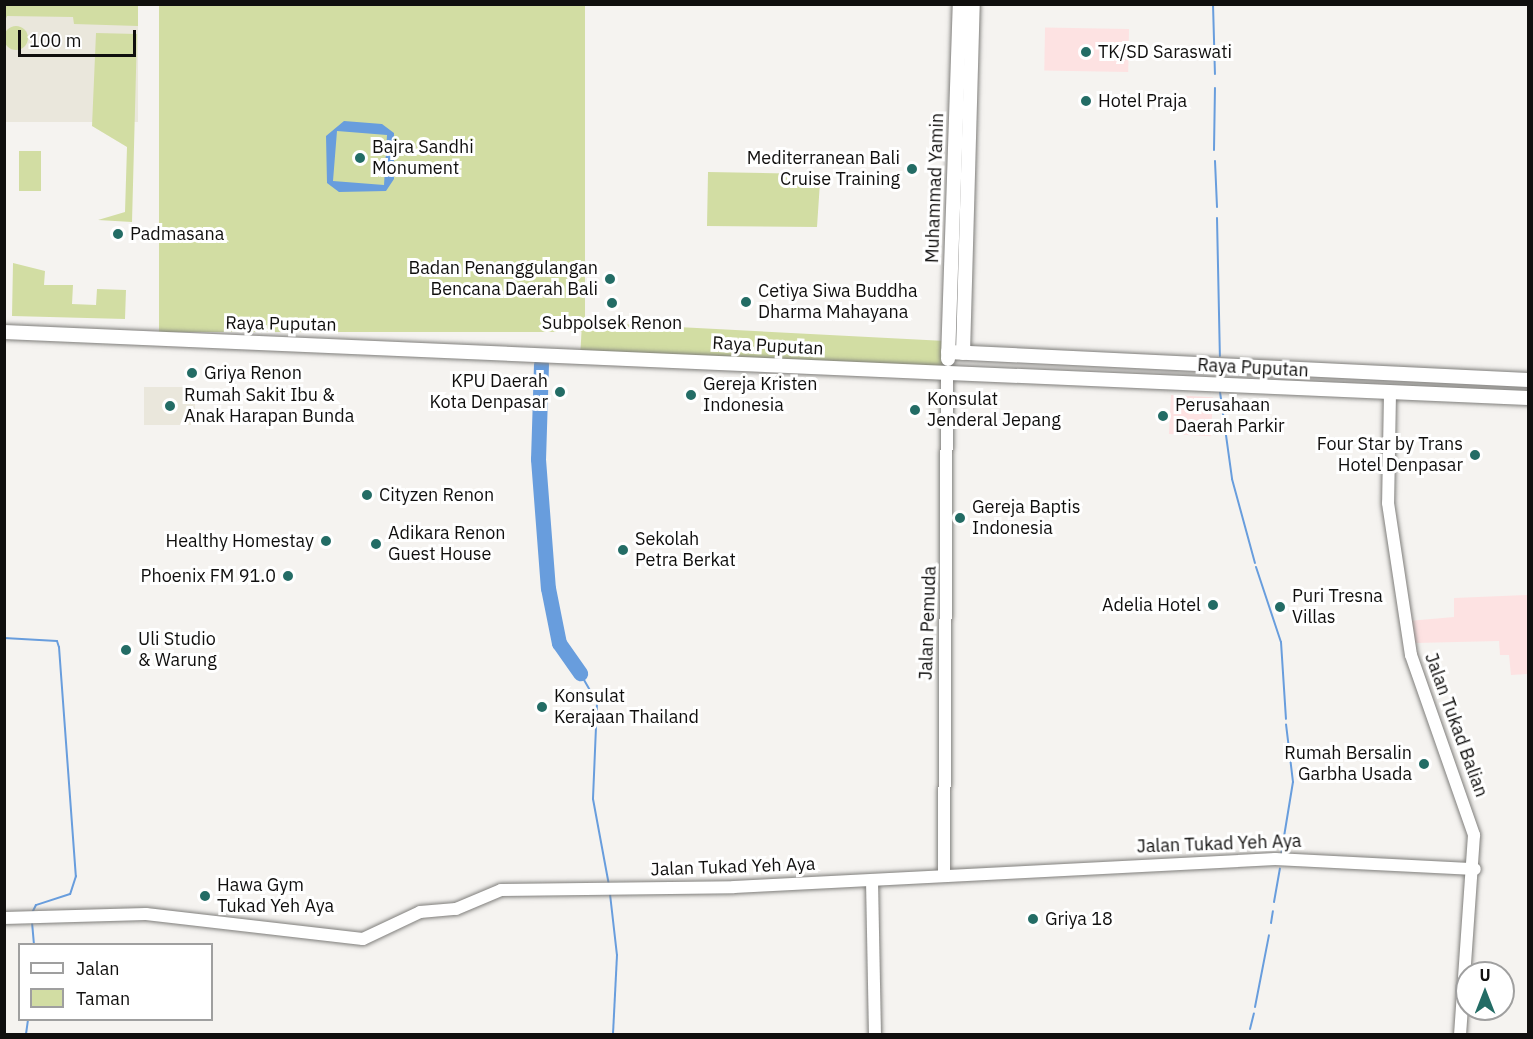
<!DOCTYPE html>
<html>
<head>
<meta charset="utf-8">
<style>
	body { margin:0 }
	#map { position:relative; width:1533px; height:1039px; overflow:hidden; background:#f5f3f0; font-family:"IBM Plex Sans",sans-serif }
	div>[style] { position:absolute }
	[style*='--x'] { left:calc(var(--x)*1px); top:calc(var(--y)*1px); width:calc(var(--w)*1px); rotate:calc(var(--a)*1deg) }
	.built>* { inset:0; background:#eae7dc; transform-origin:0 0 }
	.education>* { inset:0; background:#fde2e2; transform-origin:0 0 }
	.green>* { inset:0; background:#d2dda3; transform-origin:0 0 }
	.round { border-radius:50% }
	.water>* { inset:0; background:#689ddd }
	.stream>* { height:2px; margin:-1px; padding:0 1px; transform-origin:1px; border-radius:1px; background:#689ddd }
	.river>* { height:15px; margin:-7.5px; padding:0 7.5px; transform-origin:7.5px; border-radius:7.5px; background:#689ddd }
	.roads { filter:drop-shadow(0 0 2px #7f7e7b) drop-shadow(0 0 2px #7f7e7b) }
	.tertiary>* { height:12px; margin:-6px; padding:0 6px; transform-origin:6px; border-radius:6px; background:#fff }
	.secondary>* { height:14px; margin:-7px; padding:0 7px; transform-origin:7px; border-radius:7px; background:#fff }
	.dots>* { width:16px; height:16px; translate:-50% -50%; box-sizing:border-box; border:3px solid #fff; border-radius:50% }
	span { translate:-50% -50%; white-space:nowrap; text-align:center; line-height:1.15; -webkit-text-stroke:6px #fff; paint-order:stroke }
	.poi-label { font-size:18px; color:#100f0e }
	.left { translate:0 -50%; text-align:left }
	.right { translate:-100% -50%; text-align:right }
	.street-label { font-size:18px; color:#100f0e }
	.frame { position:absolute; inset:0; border:6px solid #100f0e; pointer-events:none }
	.legend { position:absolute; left:18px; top:943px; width:195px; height:78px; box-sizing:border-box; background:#fff; border:2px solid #9f9f9f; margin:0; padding:8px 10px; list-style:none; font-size:18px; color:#100f0e }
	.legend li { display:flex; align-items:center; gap:12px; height:30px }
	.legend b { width:30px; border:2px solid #9f9f9f }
	.north { position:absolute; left:1455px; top:961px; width:60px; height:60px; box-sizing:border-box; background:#fff; border:2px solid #9f9f9f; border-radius:50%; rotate:0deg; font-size:16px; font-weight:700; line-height:24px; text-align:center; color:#100f0e }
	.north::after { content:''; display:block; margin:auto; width:21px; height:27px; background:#236c65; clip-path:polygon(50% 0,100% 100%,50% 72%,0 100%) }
	.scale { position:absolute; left:18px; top:30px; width:118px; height:27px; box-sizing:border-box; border:3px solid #100f0e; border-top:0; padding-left:8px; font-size:18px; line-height:21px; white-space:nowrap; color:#100f0e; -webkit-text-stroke:4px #fff; paint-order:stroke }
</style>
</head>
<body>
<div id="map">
	<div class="built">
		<div style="left:5px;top:5px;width:133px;height:117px"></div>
		<div style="left:144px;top:387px;width:51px;height:38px"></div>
	</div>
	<div class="education">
		<div style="left:1129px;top:29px;width:43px;height:84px;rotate:91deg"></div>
		<div style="left:1171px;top:395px;width:42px;height:39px;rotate:3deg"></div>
		<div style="clip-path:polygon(1528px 595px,1528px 674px,1511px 675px,1509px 655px,1500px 655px,1499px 641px,1415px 643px,1408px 621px,1454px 617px,1454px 598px)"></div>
	</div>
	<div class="green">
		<div style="clip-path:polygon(4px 5px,138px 5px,138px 26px,74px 24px,73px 17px,7px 16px,5px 21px)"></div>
		<div style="left:159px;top:5px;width:426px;height:327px"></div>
		<div class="round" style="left:4px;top:26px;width:24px;height:24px"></div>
		<div style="clip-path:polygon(96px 33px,137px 34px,132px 222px,98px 220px,125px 212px,127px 147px,92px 126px)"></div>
		<div style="left:19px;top:151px;width:22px;height:40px"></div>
		<div style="clip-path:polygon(708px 172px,811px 174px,811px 181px,820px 182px,817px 227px,707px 226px)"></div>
		<div style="clip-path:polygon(13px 263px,45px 271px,44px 285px,73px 285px,72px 304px,96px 305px,97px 289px,126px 290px,125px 319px,12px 316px)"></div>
		<div style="left:582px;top:322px;width:364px;height:30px;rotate:3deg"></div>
	</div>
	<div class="water">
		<div style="clip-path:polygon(evenodd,344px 121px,382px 124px,394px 133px,394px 179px,386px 191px,339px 192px,327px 183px,326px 136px,344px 121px,337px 131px,387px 135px,384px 185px,333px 181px,337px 131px)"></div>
	</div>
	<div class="stream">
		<div style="--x:1213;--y:4;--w:70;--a:88.4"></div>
		<div style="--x:1214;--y:150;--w:62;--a:-89.1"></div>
		<div style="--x:1215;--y:161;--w:46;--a:87.5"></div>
		<div style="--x:1217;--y:218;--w:138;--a:88.8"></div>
		<div style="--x:1220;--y:392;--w:88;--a:82.1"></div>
		<div style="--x:1232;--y:479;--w:87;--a:74.7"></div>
		<div style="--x:1256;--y:567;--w:79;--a:71.6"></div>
		<div style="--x:1281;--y:642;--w:77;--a:86.3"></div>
		<div style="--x:4;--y:638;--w:53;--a:3.2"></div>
		<div style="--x:57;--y:641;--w:6;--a:72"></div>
		<div style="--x:59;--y:647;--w:230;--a:85.8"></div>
		<div style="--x:76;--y:876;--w:19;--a:108"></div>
		<div style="--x:70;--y:894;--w:36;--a:162"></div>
		<div style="--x:36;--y:905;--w:9;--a:117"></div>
		<div style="--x:580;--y:673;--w:34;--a:60"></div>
		<div style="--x:597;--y:703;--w:96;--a:92.4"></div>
		<div style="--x:593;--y:799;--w:87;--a:79.5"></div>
		<div style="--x:1281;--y:855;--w:74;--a:-80.7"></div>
		<div style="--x:1293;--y:782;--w:58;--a:-96.9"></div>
		<div style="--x:610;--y:894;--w:61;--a:83.5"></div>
		<div style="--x:617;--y:955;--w:79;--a:92.9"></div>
		<div style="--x:1274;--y:902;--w:34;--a:-80"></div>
		<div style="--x:32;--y:922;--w:22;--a:85"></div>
		<div style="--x:1271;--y:923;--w:12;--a:-81"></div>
		<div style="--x:1255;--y:1007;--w:73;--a:-79"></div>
		<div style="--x:1250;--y:1029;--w:16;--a:-76"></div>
		<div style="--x:26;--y:1034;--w:14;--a:-82"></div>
	</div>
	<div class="river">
		<div style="--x:541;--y:364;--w:95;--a:91.8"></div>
		<div style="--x:538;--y:459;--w:129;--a:85.6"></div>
		<div style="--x:548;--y:588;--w:56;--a:78.7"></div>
		<div style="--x:559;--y:643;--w:37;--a:55"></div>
	</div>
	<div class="roads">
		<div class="tertiary">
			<div style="--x:1390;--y:393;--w:110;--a:91"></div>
			<div style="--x:1388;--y:503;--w:154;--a:81.4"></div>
			<div style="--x:1411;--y:655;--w:191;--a:70.7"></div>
			<div style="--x:1474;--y:835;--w:199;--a:94"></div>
			<div style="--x:944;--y:875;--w:503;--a:-89.66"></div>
			<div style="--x:872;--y:880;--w:154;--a:88.9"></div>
			<div style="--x:4;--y:918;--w:142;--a:-1.6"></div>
			<div style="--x:146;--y:914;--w:218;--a:6.6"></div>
			<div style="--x:363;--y:939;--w:63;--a:-25.3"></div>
			<div style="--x:420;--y:912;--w:36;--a:-5"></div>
			<div style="--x:456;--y:909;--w:49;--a:-22.9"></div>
			<div style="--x:501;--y:890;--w:233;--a:-0.7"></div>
			<div style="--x:734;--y:887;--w:542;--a:-2.96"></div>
			<div style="--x:1275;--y:859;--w:200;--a:2.9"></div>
		</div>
		<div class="secondary">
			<div style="--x:4;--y:332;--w:1525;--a:2.48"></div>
			<div style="--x:948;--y:352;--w:581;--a:2.76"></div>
			<div style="--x:963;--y:353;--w:349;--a:-88.4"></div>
			<div style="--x:948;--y:359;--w:355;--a:-88.1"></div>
		</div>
	</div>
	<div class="dots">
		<div style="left:1086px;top:52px;background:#236c65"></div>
		<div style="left:1086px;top:101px;background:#236c65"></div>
		<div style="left:360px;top:158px;background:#236c65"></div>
		<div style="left:912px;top:169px;background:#236c65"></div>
		<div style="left:118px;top:234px;background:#236c65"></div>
		<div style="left:610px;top:279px;background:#236c65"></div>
		<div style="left:746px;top:302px;background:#236c65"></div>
		<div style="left:612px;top:303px;background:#236c65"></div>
		<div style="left:192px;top:373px;background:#236c65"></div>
		<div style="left:560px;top:392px;background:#236c65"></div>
		<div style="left:691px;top:395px;background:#236c65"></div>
		<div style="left:170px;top:406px;background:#236c65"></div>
		<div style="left:915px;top:410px;background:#236c65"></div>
		<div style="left:1163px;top:416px;background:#236c65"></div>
		<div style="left:1475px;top:455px;background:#236c65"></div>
		<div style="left:367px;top:495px;background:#236c65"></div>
		<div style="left:960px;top:518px;background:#236c65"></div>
		<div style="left:326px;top:541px;background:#236c65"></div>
		<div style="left:376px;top:544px;background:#236c65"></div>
		<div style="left:623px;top:550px;background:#236c65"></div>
		<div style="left:288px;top:576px;background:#236c65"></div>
		<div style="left:1213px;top:605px;background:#236c65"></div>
		<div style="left:1280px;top:607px;background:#236c65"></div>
		<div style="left:126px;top:650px;background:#236c65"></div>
		<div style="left:542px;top:707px;background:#236c65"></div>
		<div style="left:1424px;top:764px;background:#236c65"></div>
		<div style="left:205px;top:896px;background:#236c65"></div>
		<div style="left:1033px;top:919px;background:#236c65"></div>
	</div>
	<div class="poi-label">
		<span class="left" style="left:1098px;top:52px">TK/SD Saraswati</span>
		<span class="left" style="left:1098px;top:101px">Hotel Praja</span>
		<span class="left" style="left:372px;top:158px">Bajra Sandhi<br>Monument</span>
		<span class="right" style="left:900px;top:169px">Mediterranean Bali<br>Cruise Training</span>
		<span class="left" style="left:130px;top:234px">Padmasana</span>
		<span class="right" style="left:598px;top:279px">Badan Penanggulangan<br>Bencana Daerah Bali</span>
		<span class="left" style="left:758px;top:302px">Cetiya Siwa Buddha<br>Dharma Mahayana</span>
		<span style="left:612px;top:323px">Subpolsek Renon</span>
		<span class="left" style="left:204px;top:373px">Griya Renon</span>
		<span class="right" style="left:548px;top:392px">KPU Daerah<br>Kota Denpasar</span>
		<span class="left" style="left:703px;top:395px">Gereja Kristen<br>Indonesia</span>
		<span class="left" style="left:184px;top:406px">Rumah Sakit Ibu &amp;<br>Anak Harapan Bunda</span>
		<span class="left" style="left:927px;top:410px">Konsulat<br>Jenderal Jepang</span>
		<span class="left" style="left:1175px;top:416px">Perusahaan<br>Daerah Parkir</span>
		<span class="right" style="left:1463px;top:455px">Four Star by Trans<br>Hotel Denpasar</span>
		<span class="left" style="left:379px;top:495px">Cityzen Renon</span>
		<span class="left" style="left:972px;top:518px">Gereja Baptis<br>Indonesia</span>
		<span class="left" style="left:388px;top:544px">Adikara Renon<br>Guest House</span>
		<span class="left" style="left:635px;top:550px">Sekolah<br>Petra Berkat</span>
		<span class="right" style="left:314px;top:541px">Healthy Homestay</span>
		<span class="right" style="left:276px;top:576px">Phoenix FM 91.0</span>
		<span class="left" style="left:1292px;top:607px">Puri Tresna<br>Villas</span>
		<span class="right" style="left:1201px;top:605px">Adelia Hotel</span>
		<span class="left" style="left:138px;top:650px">Uli Studio<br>&amp; Warung</span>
		<span class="left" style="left:554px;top:707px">Konsulat<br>Kerajaan Thailand</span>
		<span class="right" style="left:1412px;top:764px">Rumah Bersalin<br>Garbha Usada</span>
		<span class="left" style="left:217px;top:896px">Hawa Gym<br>Tukad Yeh Aya</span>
		<span class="left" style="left:1045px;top:919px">Griya 18</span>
	</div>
	<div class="street-label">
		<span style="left:935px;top:188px;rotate:-88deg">Muhammad Yamin</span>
		<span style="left:281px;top:324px;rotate:1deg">Raya Puputan</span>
		<span style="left:768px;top:346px;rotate:3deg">Raya Puputan</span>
		<span style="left:1253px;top:368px;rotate:3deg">Raya Puputan</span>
		<span style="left:928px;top:623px;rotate:-88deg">Jalan Pemuda</span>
		<span style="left:1456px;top:725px;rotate:70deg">Jalan Tukad Balian</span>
		<span style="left:1219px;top:844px;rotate:-2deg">Jalan Tukad Yeh Aya</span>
		<span style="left:733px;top:867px;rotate:-2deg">Jalan Tukad Yeh Aya</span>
	</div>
	<div class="frame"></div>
	<ul class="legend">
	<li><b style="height:8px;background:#fff"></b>Jalan</li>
	<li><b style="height:16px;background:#d2dda3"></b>Taman</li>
	</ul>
	<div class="north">U</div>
	<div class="scale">100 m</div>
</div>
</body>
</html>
